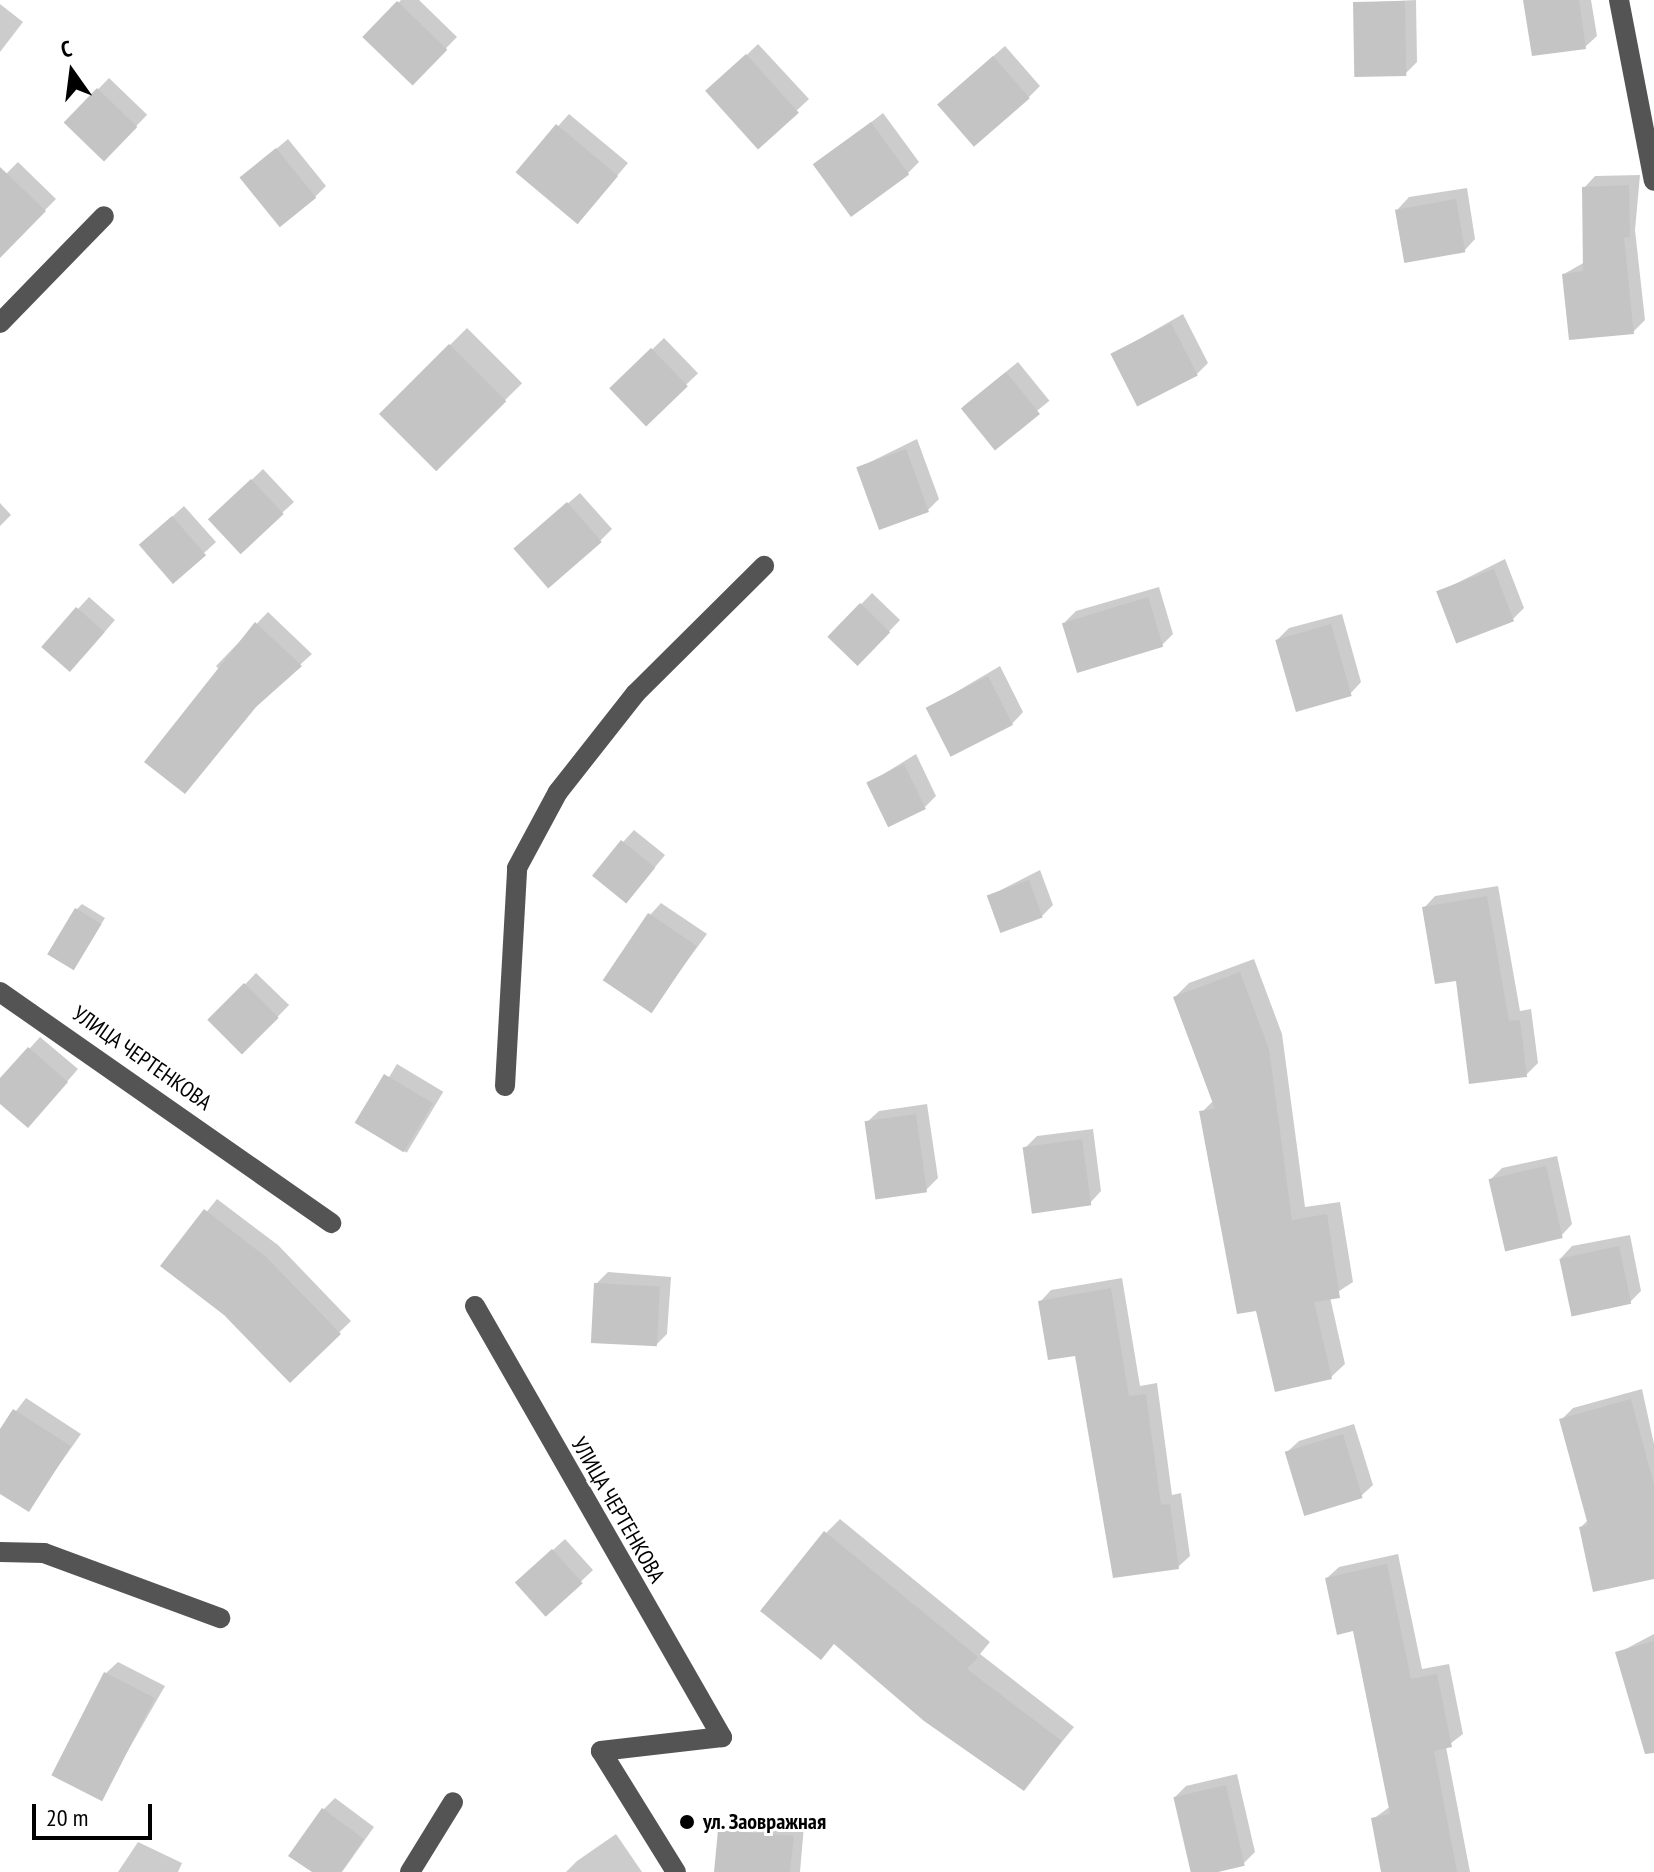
<!DOCTYPE html>
<html>
<head>
<meta charset="utf-8">
<style>
	body { margin:0 }
	#map { position:relative; width:1654px; height:1872px; overflow:hidden; background:#fff; font-family:"PT Sans Narrow",sans-serif }
	div>[style] { position:absolute }
	[style*='--x'] { left:calc(var(--x)*1px); top:calc(var(--y)*1px); width:calc(var(--w)*1px); rotate:calc(var(--a)*1deg) }
	.shadow>* { inset:0; background:#0003; transform-origin:0 0 }
	.building>* { inset:0; background:#c4c4c4; transform-origin:0 0 }
	.minor>* { height:20px; margin:-10px; padding:0 10px; transform-origin:10px; border-radius:10px; background:#545454 }
	.dots>* { width:22px; height:22px; translate:-50% -50%; box-sizing:border-box; border:4px solid #fff; border-radius:50% }
	span { translate:-50% -50%; white-space:nowrap; text-align:center; line-height:1.15; -webkit-text-stroke:6px #fff; paint-order:stroke }
	.street-label { font-size:22px; color:#000 }
	.poi-label { font-size:22px; color:#000; font-weight:700 }
	.left { translate:0 -50%; text-align:left }
	.north { position:absolute; left:32px; top:32px; width:80px; height:80px; -webkit-text-stroke:6px #fff; paint-order:stroke; rotate:346deg; font-size:22px; font-weight:700; line-height:32px; text-align:center; color:#000 }
	.north::after { content:''; display:block; margin:auto; width:28px; height:36px; background:#000; clip-path:polygon(50% 0,100% 100%,50% 72%,0 100%) }
	.scale { position:absolute; left:32px; top:1804px; width:120px; height:36px; box-sizing:border-box; border:4px solid #000; border-top:0; padding-left:10px; font-size:24px; line-height:28px; white-space:nowrap; color:#000; -webkit-text-stroke:6px #fff; paint-order:stroke }
</style>
</head>
<body>
<div id="map">
	<div class="shadow">
		<div style="clip-path:polygon(401px 0,419px 0,457px 37px,412px 83px,365px 37px)"></div>
		<div style="clip-path:polygon(1416px 0,1417px 62px,1405px 74px,1355px 3px)"></div>
		<div style="clip-path:polygon(1525px 0,1591px 0,1597px 36px,1585px 47px)"></div>
		<div style="clip-path:polygon(0 4px,23px 22px,0 52px)"></div>
		<div style="clip-path:polygon(758px 44px,809px 99px,759px 146px,720px 81px)"></div>
		<div style="clip-path:polygon(1005px 46px,1040px 86px,1029px 97px,951px 93px)"></div>
		<div style="left:109px;top:78px;width:53px;height:62px;rotate:44deg"></div>
		<div style="clip-path:polygon(883px 113px,919px 162px,908px 173px,816px 165px)"></div>
		<div style="clip-path:polygon(569px 114px,628px 163px,588px 210px,518px 171px)"></div>
		<div style="clip-path:polygon(288px 139px,326px 186px,315px 197px,242px 178px)"></div>
		<div style="clip-path:polygon(18px 162px,56px 199px,9px 246px,0 237px,0 180px)"></div>
		<div style="clip-path:polygon(1640px 175px,1635px 230px,1645px 320px,1633px 332px,1564px 274px,1585px 262px,1584px 188px,1595px 176px)"></div>
		<div style="clip-path:polygon(1467px 188px,1475px 239px,1464px 251px,1398px 209px,1409px 197px)"></div>
		<div style="clip-path:polygon(1183px 314px,1208px 363px,1196px 375px,1113px 354px)"></div>
		<div style="left:467px;top:328px;width:78px;height:122px;rotate:45deg"></div>
		<div style="left:664px;top:338px;width:49px;height:72px;rotate:46deg"></div>
		<div style="left:1018px;top:362px;width:50px;height:71px;rotate:51deg"></div>
		<div style="clip-path:polygon(917px 439px,939px 499px,928px 510px,858px 468px)"></div>
		<div style="clip-path:polygon(263px 469px,294px 502px,282px 513px,211px 519px)"></div>
		<div style="clip-path:polygon(580px 493px,612px 529px,600px 541px,528px 538px)"></div>
		<div style="clip-path:polygon(0 503px,11px 515px,0 526px)"></div>
		<div style="clip-path:polygon(184px 506px,216px 542px,204px 553px,153px 534px)"></div>
		<div style="clip-path:polygon(1505px 559px,1524px 608px,1513px 619px,1439px 592px)"></div>
		<div style="clip-path:polygon(1159px 587px,1173px 634px,1162px 645px,1065px 622px,1076px 611px)"></div>
		<div style="left:872px;top:593px;width:39px;height:61px;rotate:44deg"></div>
		<div style="clip-path:polygon(89px 597px,115px 620px,82px 658px,44px 646px)"></div>
		<div style="clip-path:polygon(268px 612px,312px 654px,263px 698px,185px 792px,221px 671px,216px 666px)"></div>
		<div style="clip-path:polygon(1342px 614px,1361px 682px,1350px 694px,1277px 640px,1289px 628px)"></div>
		<div style="clip-path:polygon(1000px 666px,1023px 712px,1012px 724px,929px 708px)"></div>
		<div style="clip-path:polygon(916px 754px,936px 796px,925px 807px,869px 783px)"></div>
		<div style="clip-path:polygon(634px 830px,665px 855px,637px 889px,594px 874px)"></div>
		<div style="clip-path:polygon(1040px 870px,1053px 905px,1042px 916px,989px 896px)"></div>
		<div style="clip-path:polygon(1498px 886px,1520px 1011px,1531px 1009px,1538px 1063px,1526px 1075px,1458px 979px,1424px 908px,1435px 896px)"></div>
		<div style="clip-path:polygon(661px 903px,707px 934px,651px 1010px,650px 915px)"></div>
		<div style="clip-path:polygon(82px 904px,105px 918px,74px 967px,77px 909px)"></div>
		<div style="clip-path:polygon(1254px 959px,1282px 1034px,1305px 1207px,1340px 1202px,1353px 1282px,1330px 1297px,1345px 1364px,1331px 1377px,1257px 1309px,1202px 1112px,1214px 1100px,1175px 997px,1189px 983px)"></div>
		<div style="left:256px;top:973px;width:46px;height:66px;rotate:44deg"></div>
		<div style="clip-path:polygon(40px 1037px,78px 1069px,39px 1114px,0 1101px,0 1081px)"></div>
		<div style="left:397px;top:1064px;width:54px;height:71px;rotate:31deg"></div>
		<div style="clip-path:polygon(927px 1104px,938px 1178px,926px 1190px,867px 1122px,879px 1111px)"></div>
		<div style="clip-path:polygon(1093px 1129px,1101px 1191px,1090px 1203px,1025px 1148px,1037px 1136px)"></div>
		<div style="clip-path:polygon(1557px 1156px,1572px 1224px,1561px 1236px,1491px 1179px,1502px 1168px)"></div>
		<div style="clip-path:polygon(217px 1199px,278px 1245px,351px 1321px,290px 1380px,225px 1314px,163px 1266px)"></div>
		<div style="clip-path:polygon(1630px 1235px,1641px 1291px,1630px 1302px,1561px 1258px,1572px 1246px)"></div>
		<div style="clip-path:polygon(608px 1272px,671px 1277px,667px 1334px,656px 1345px,596px 1284px)"></div>
		<div style="clip-path:polygon(1122px 1278px,1140px 1386px,1157px 1383px,1172px 1495px,1181px 1493px,1190px 1556px,1178px 1567px,1076px 1353px,1040px 1302px,1051px 1290px)"></div>
		<div style="clip-path:polygon(1642px 1389px,1654px 1444px,1654px 1577px,1581px 1527px,1588px 1520px,1561px 1420px,1573px 1408px)"></div>
		<div style="clip-path:polygon(26px 1398px,81px 1434px,28px 1509px,0 1491px,0 1432px)"></div>
		<div style="clip-path:polygon(1354px 1424px,1373px 1485px,1361px 1496px,1287px 1452px,1299px 1441px)"></div>
		<div style="clip-path:polygon(840px 1519px,990px 1642px,980px 1654px,1074px 1727px,1024px 1788px,826px 1533px)"></div>
		<div style="clip-path:polygon(565px 1539px,593px 1570px,547px 1614px,529px 1572px)"></div>
		<div style="clip-path:polygon(1398px 1554px,1422px 1669px,1449px 1664px,1463px 1734px,1446px 1747px,1470px 1872px,1383px 1872px,1373px 1819px,1391px 1806px,1355px 1629px,1327px 1578px,1339px 1567px)"></div>
		<div style="clip-path:polygon(1654px 1634px,1654px 1739px,1618px 1653px)"></div>
		<div style="clip-path:polygon(118px 1662px,165px 1686px,100px 1799px,106px 1673px)"></div>
		<div style="clip-path:polygon(1237px 1774px,1255px 1852px,1243px 1864px,1192px 1872px,1175px 1797px,1186px 1786px)"></div>
		<div style="clip-path:polygon(335px 1798px,374px 1827px,342px 1872px,315px 1872px,323px 1810px)"></div>
		<div style="clip-path:polygon(731px 1819px,804px 1826px,800px 1872px,716px 1872px,720px 1831px)"></div>
		<div style="clip-path:polygon(616px 1834px,642px 1872px,566px 1872px,577px 1861px)"></div>
		<div style="clip-path:polygon(138px 1842px,182px 1863px,178px 1872px,118px 1872px)"></div>
	</div>
	<div class="building">
		<div style="clip-path:polygon(1523px 0,1579px 0,1586px 49px,1532px 56px)"></div>
		<div style="left:397px;top:1px;width:70px;height:50px;rotate:44deg"></div>
		<div style="left:1405px;top:1px;width:75px;height:52px;rotate:89deg"></div>
		<div style="left:746px;top:54px;width:79px;height:55px;rotate:48deg"></div>
		<div style="left:993px;top:56px;width:56px;height:74px;rotate:49deg"></div>
		<div style="left:97px;top:88px;width:56px;height:48px;rotate:44deg"></div>
		<div style="left:871px;top:122px;width:65px;height:72px;rotate:54deg"></div>
		<div style="left:556px;top:124px;width:81px;height:63px;rotate:40deg"></div>
		<div style="left:276px;top:148px;width:64px;height:47px;rotate:51deg"></div>
		<div style="clip-path:polygon(0 167px,46px 211px,0 258px)"></div>
		<div style="clip-path:polygon(1629px 185px,1630px 237px,1624px 238px,1634px 334px,1569px 340px,1562px 274px,1583px 271px,1582px 187px)"></div>
		<div style="left:1456px;top:199px;width:54px;height:62px;rotate:80deg"></div>
		<div style="left:1171px;top:323px;width:59px;height:68px;rotate:63deg"></div>
		<div style="left:449px;top:344px;width:81px;height:99px;rotate:45deg"></div>
		<div style="left:651px;top:348px;width:53px;height:58px;rotate:46deg"></div>
		<div style="left:1006px;top:372px;width:54px;height:58px;rotate:51deg"></div>
		<div style="left:906px;top:449px;width:67px;height:53px;rotate:70deg"></div>
		<div style="left:251px;top:479px;width:48px;height:59px;rotate:47deg"></div>
		<div style="left:567px;top:502px;width:53px;height:71px;rotate:49deg"></div>
		<div style="left:172px;top:516px;width:52px;height:44px;rotate:49deg"></div>
		<div style="left:1494px;top:569px;width:56px;height:62px;rotate:69deg"></div>
		<div style="left:1148px;top:597px;width:52px;height:90px;rotate:73deg"></div>
		<div style="left:860px;top:603px;width:42px;height:47px;rotate:44deg"></div>
		<div style="left:76px;top:607px;width:38px;height:53px;rotate:41deg"></div>
		<div style="clip-path:polygon(255px 622px,302px 666px,256px 707px,185px 794px,144px 762px)"></div>
		<div style="left:1331px;top:624px;width:75px;height:58px;rotate:74deg"></div>
		<div style="left:988px;top:676px;width:55px;height:70px;rotate:63deg"></div>
		<div style="left:904px;top:764px;width:50px;height:42px;rotate:64deg"></div>
		<div style="left:621px;top:840px;width:44px;height:46px;rotate:39deg"></div>
		<div style="left:1029px;top:880px;width:40px;height:45px;rotate:70deg"></div>
		<div style="clip-path:polygon(1487px 896px,1509px 1021px,1520px 1020px,1527px 1077px,1469px 1084px,1456px 981px,1435px 984px,1422px 907px)"></div>
		<div style="left:75px;top:908px;width:31px;height:54px;rotate:31deg"></div>
		<div style="left:648px;top:913px;width:59px;height:81px;rotate:34deg"></div>
		<div style="clip-path:polygon(1240px 972px,1269px 1049px,1292px 1220px,1327px 1214px,1340px 1298px,1314px 1302px,1332px 1379px,1275px 1392px,1256px 1311px,1237px 1314px,1199px 1111px,1215px 1109px,1173px 997px)"></div>
		<div style="left:244px;top:983px;width:49px;height:52px;rotate:45deg"></div>
		<div style="clip-path:polygon(28px 1047px,68px 1082px,28px 1128px,0 1104px,0 1078px)"></div>
		<div style="left:384px;top:1074px;width:57px;height:57px;rotate:31deg"></div>
		<div style="left:916px;top:1114px;width:79px;height:52px;rotate:82deg"></div>
		<div style="left:1082px;top:1139px;width:67px;height:60px;rotate:82deg"></div>
		<div style="left:1546px;top:1166px;width:74px;height:59px;rotate:77deg"></div>
		<div style="clip-path:polygon(204px 1209px,266px 1257px,341px 1334px,290px 1383px,224px 1315px,160px 1266px)"></div>
		<div style="left:1619px;top:1246px;width:59px;height:61px;rotate:78deg"></div>
		<div style="left:594px;top:1283px;width:66px;height:60px;rotate:3deg"></div>
		<div style="clip-path:polygon(1111px 1288px,1129px 1396px,1146px 1394px,1161px 1505px,1170px 1504px,1179px 1569px,1113px 1578px,1075px 1356px,1048px 1360px,1038px 1301px)"></div>
		<div style="clip-path:polygon(1631px 1399px,1654px 1485px,1654px 1579px,1593px 1592px,1579px 1527px,1588px 1525px,1559px 1419px)"></div>
		<div style="clip-path:polygon(13px 1409px,71px 1446px,29px 1512px,0 1494px,0 1429px)"></div>
		<div style="left:1343px;top:1434px;width:67px;height:61px;rotate:73deg"></div>
		<div style="clip-path:polygon(824px 1531px,978px 1657px,967px 1669px,1062px 1741px,1024px 1791px,924px 1721px,834px 1644px,821px 1660px,760px 1611px)"></div>
		<div style="left:552px;top:1549px;width:46px;height:50px;rotate:48deg"></div>
		<div style="clip-path:polygon(1387px 1564px,1411px 1679px,1437px 1674px,1452px 1747px,1434px 1751px,1457px 1872px,1381px 1872px,1371px 1818px,1390px 1814px,1353px 1631px,1337px 1635px,1325px 1578px)"></div>
		<div style="clip-path:polygon(1654px 1641px,1654px 1753px,1645px 1754px,1615px 1652px)"></div>
		<div style="left:104px;top:1672px;width:57px;height:116px;rotate:27deg"></div>
		<div style="left:1226px;top:1785px;width:83px;height:54px;rotate:77deg"></div>
		<div style="clip-path:polygon(322px 1808px,364px 1839px,341px 1872px,312px 1872px,288px 1856px)"></div>
		<div style="clip-path:polygon(718px 1830px,794px 1836px,790px 1872px,714px 1872px)"></div>
	</div>
	<div class="minor">
		<div style="--x:1619;--y:0;--w:184;--a:79.1"></div>
		<div style="--x:0;--y:323;--w:149;--a:-45.8"></div>
		<div style="--x:0;--y:992;--w:404;--a:34.9"></div>
		<div style="--x:505;--y:1086;--w:218;--a:-86.8"></div>
		<div style="--x:517;--y:868;--w:86;--a:-61.7"></div>
		<div style="--x:558;--y:792;--w:125;--a:-51.8"></div>
		<div style="--x:635;--y:694;--w:182;--a:-44.8"></div>
		<div style="--x:475;--y:1306;--w:497;--a:60.2"></div>
		<div style="--x:722;--y:1737;--w:122;--a:173.4"></div>
		<div style="--x:601;--y:1751;--w:142;--a:58.2"></div>
		<div style="--x:0;--y:1552;--w:44;--a:1.3"></div>
		<div style="--x:44;--y:1553;--w:188;--a:20.3"></div>
		<div style="--x:410;--y:1872;--w:82;--a:-58.4"></div>
	</div>
	<div class="dots">
		<div style="left:687px;top:1822px;background:#000"></div>
	</div>
	<div class="street-label">
		<span style="left:142px;top:1058px;rotate:35deg">УЛИЦА ЧЕРТЕНКОВА</span>
		<span style="left:618px;top:1510px;rotate:60deg">УЛИЦА ЧЕРТЕНКОВА</span>
	</div>
	<div class="poi-label">
		<span class="left" style="left:703px;top:1822px">ул. Заовражная</span>
	</div>
	<div class="north">С</div>
	<div class="scale">20 m</div>
</div>
</body>
</html>
